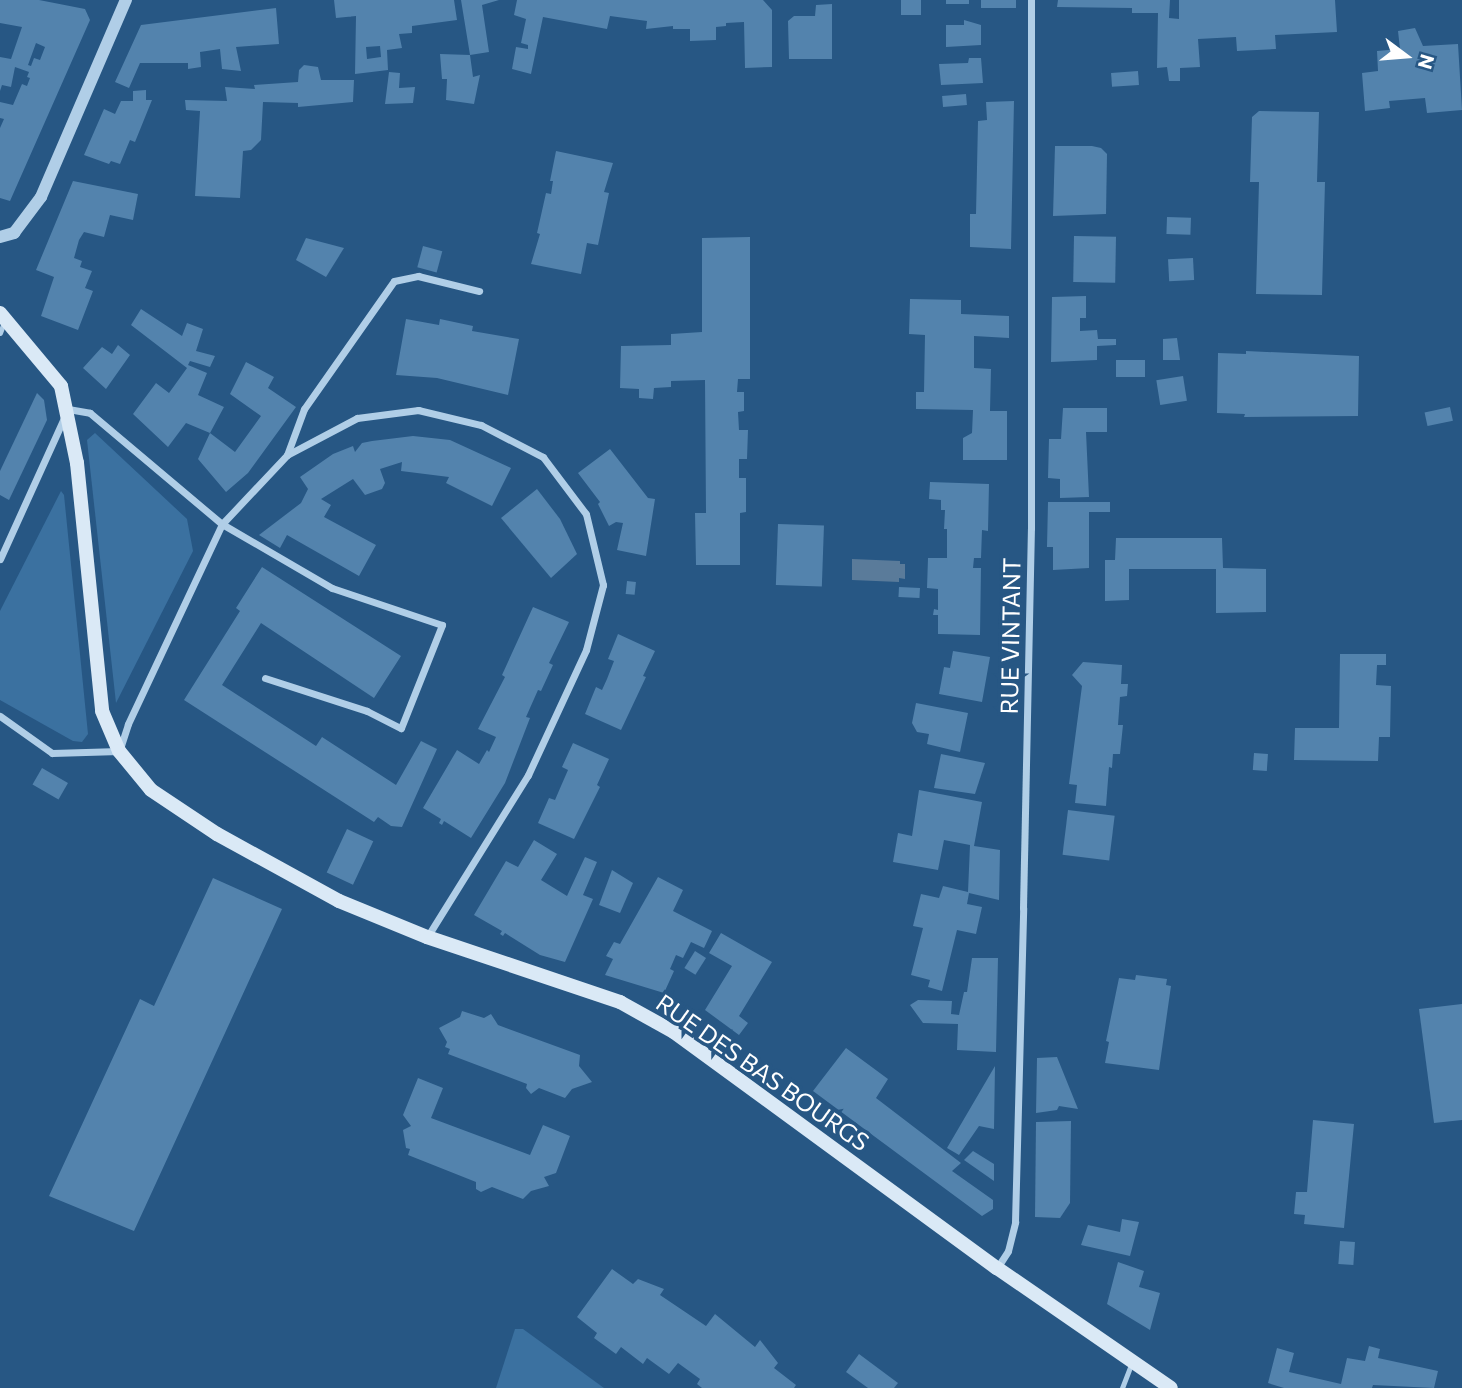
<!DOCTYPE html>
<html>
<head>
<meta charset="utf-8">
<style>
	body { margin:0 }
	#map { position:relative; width:1462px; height:1388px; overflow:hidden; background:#275784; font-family:Commissioner,sans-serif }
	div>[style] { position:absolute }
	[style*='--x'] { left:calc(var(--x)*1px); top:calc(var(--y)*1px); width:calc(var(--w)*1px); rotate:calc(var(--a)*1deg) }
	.green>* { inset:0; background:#3b71a0 }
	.water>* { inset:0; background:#5a7b9a }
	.building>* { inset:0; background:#5383ad; transform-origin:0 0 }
	.service>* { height:5px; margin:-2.5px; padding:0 2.5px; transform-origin:2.5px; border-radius:2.5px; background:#b0cee7 }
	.minor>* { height:7px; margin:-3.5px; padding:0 3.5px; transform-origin:3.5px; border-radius:3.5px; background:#b0cee7 }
	.tertiary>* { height:12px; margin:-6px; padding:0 6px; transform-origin:6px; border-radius:6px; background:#b0cee7 }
	.secondary>* { height:14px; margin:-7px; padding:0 7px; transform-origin:7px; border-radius:7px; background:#dae9f6 }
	span { translate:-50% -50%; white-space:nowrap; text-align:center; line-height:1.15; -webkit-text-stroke:7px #275784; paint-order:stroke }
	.street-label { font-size:24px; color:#fff }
	.north { position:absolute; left:1371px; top:21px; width:70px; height:70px; -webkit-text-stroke:5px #275784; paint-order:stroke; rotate:106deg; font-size:19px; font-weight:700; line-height:28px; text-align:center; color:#fff }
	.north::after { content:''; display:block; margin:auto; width:24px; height:32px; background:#fff; clip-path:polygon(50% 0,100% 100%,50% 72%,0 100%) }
</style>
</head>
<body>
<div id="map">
	<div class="green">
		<div style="clip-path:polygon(95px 433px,187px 519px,193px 551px,116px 703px,87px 440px)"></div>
		<div style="clip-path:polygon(61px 491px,64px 495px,88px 734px,82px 742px,73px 741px,0 700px,0 611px)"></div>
		<div style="clip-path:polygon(515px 1329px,523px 1329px,604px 1388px,496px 1388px)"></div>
	</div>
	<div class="water">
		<div style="clip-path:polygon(852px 559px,900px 561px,900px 564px,905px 564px,905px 579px,899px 578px,899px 582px,852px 580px)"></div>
	</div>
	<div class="building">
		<div style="clip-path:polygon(evenodd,0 0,39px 0,85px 9px,90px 20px,10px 201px,0 198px,0 128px,4px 119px,0 118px,0 102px,13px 105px,22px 84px,27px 86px,30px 78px,27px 77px,29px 72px,15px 67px,11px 87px,2px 85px,0 91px,0 57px,11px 59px,22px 27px,0 23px,0 0,36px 43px,45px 47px,40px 60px,34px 58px,31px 66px,28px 65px,36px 43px)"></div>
		<div style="clip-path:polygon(evenodd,334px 0,454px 0,457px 20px,412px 26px,412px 33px,399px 34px,402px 48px,387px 50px,388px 70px,355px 74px,356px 16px,336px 18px,334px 0,380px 46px,381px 57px,367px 59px,366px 47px,380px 46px)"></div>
		<div style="clip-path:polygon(461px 0,499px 0,482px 5px,489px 52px,470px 55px)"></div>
		<div style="clip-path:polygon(517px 0,763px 0,772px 10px,772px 67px,745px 68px,744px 22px,726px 23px,726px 26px,716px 27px,716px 40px,690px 41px,690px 29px,673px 29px,673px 26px,646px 29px,647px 21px,610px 16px,607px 29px,543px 17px,531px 74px,512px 69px,516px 47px,528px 49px,528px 45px,521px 43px,526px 19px,514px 15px)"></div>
		<div style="left:901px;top:0;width:20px;height:15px"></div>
		<div style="left:946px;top:0;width:23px;height:4px"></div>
		<div style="left:981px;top:0;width:35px;height:8px"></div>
		<div style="clip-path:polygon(1058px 0,1170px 0,1169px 18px,1179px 19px,1179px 0,1335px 0,1337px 32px,1275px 35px,1276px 49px,1237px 51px,1236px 37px,1198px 39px,1200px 67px,1180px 68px,1180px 81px,1169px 81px,1167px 67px,1157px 68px,1158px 13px,1132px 13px,1132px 8px,1057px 7px)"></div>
		<div style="clip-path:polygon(832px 4px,832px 59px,789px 59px,788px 21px,794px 16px,815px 16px,816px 5px)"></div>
		<div style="clip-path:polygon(276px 8px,279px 44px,236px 47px,241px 71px,222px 69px,220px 49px,200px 52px,201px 67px,188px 69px,188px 63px,140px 63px,129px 88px,115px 82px,141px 25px)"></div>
		<div style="clip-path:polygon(964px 20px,981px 25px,981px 45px,946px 47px,946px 25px,964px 25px)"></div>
		<div style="clip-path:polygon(1415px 28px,1423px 46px,1458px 44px,1462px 110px,1427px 113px,1425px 98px,1389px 101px,1390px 108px,1365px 111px,1362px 73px,1378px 71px,1377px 51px,1400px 49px,1398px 31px)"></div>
		<div style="clip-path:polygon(440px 54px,470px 55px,473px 77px,480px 75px,474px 104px,446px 100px,447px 79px,442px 79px)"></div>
		<div style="clip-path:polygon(969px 58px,981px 58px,983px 83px,941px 85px,939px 64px,968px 63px)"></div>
		<div style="clip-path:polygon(304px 65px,318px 67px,321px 80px,354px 80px,353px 102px,298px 107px,298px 103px,263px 102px,261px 140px,251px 150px,243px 151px,240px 198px,195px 196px,200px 111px,186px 110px,185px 100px,227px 101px,225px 87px,255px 89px,254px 85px,298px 82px,299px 70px)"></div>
		<div style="left:1138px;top:71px;width:14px;height:27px;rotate:86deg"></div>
		<div style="clip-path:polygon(389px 72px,400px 73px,399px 88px,415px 87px,413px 103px,385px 104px)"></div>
		<div style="clip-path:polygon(146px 90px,146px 100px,152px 100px,135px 142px,130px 140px,120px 164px,111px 161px,109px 164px,84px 155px,104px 109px,115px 114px,121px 101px,133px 101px,133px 91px)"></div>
		<div style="left:966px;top:94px;width:11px;height:24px;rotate:85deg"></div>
		<div style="clip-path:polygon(1014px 101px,1011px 249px,970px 247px,970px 214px,976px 214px,978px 121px,987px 120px,986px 102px)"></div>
		<div style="clip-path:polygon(1259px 111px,1319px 112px,1317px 182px,1325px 182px,1322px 295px,1256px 294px,1259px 182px,1250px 182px,1252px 117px)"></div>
		<div style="clip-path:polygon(1055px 146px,1092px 146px,1101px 148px,1107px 154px,1106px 214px,1053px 216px)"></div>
		<div style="clip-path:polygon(556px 151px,613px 163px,604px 192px,609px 193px,598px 245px,587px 243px,581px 274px,531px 264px,540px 234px,537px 233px,546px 193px,551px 194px,553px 181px,550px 181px)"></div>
		<div style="clip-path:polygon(73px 181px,138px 194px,133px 220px,110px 215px,104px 237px,84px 232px,79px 240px,74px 258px,82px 261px,80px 267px,92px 271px,85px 288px,93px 291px,78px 330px,41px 316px,54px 277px,36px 270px)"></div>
		<div style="left:1167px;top:217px;width:24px;height:17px;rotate:2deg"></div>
		<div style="left:1074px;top:236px;width:42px;height:46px;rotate:1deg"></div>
		<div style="clip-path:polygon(750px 237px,750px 379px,738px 379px,737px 392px,744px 392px,744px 411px,738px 412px,739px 430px,748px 430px,747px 459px,739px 459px,739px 478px,746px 478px,746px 512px,740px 513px,740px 565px,696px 565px,695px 513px,706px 513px,705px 380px,671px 381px,671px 387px,654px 388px,653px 399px,639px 398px,639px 389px,620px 388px,621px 346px,671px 345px,671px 334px,702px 332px,702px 238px)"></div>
		<div style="clip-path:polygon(306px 238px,344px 248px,326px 277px,296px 260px)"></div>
		<div style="left:423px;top:246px;width:20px;height:22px;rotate:15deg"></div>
		<div style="left:1193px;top:258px;width:22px;height:25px;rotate:87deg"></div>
		<div style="clip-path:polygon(1086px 296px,1086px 318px,1080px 318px,1080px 331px,1097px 330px,1098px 339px,1116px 339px,1116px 345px,1097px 346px,1097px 360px,1051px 362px,1052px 297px)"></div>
		<div style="clip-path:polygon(910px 299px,961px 300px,961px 314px,1009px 316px,1009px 338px,974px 336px,974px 368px,991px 369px,990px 411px,1007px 411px,1007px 460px,963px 460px,963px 438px,972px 433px,973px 410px,916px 409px,916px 392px,924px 392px,925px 335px,909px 334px)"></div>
		<div style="clip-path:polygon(141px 309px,182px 336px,187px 323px,203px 329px,196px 351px,215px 356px,210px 367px,190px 361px,188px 365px,207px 373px,198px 395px,224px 407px,210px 433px,186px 423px,168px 447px,133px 414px,156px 383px,169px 393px,187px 368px,131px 325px)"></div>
		<div style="clip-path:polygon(406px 319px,439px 325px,440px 319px,473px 326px,472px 331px,519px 339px,508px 395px,437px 378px,396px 375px)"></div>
		<div style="clip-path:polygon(1177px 338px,1180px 360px,1163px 360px,1163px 339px)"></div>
		<div style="clip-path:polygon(118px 345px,130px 355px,106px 389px,83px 368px,102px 347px,112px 354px)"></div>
		<div style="clip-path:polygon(1246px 351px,1359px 356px,1358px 416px,1244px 417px,1245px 414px,1217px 413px,1218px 353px,1246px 354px)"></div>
		<div style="left:1145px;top:360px;width:17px;height:29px;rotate:90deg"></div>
		<div style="clip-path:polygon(246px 362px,274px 377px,268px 388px,296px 407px,248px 473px,226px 492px,198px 459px,210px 433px,235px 452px,261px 416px,230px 394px)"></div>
		<div style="left:1183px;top:376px;width:25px;height:27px;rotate:81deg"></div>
		<div style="clip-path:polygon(37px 393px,44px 400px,47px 420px,9px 500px,0 495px,0 471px)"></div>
		<div style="left:1450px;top:407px;width:14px;height:26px;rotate:78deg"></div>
		<div style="clip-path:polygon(1063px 408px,1107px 408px,1107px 432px,1086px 432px,1089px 497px,1060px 498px,1060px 479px,1048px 478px,1049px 439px,1061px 439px)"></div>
		<div style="clip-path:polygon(413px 436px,450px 440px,511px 468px,492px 506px,446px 483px,449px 477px,401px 471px,402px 462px,380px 469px,385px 483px,382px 489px,365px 495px,353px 479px,321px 499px,331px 505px,324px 517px,376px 545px,359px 576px,287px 535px,280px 548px,259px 535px,301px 503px,308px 489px,300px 477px,333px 454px,353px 446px,355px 452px,362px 443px,372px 441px)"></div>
		<div style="clip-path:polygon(610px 449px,648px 498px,655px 499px,646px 556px,617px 550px,623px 523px,616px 522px,609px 526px,598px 504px,600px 502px,578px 473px)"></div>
		<div style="clip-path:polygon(930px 482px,989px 484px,988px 531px,982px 530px,981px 558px,974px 558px,973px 568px,981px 568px,980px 635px,938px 634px,938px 615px,933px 615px,934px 609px,938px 610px,938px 589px,927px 588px,928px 558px,947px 558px,947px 529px,944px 529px,945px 510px,941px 510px,941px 500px,929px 499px)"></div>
		<div style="clip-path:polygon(537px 489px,560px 519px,577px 554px,551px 578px,501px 518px)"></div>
		<div style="clip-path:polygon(1048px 502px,1110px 502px,1110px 512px,1089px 512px,1089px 568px,1053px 570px,1053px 547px,1047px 547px)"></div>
		<div style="left:778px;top:524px;width:46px;height:61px;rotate:2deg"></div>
		<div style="clip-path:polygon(1116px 538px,1222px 538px,1223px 568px,1266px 569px,1266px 612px,1216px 613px,1216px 569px,1129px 569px,1129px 600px,1105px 601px,1105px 560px,1115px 560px)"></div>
		<div style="clip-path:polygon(262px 567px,401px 656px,374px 698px,261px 623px,222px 685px,316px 746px,322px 737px,396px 785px,421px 741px,437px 749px,402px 827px,391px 826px,378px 817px,374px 822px,184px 700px,240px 611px,236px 608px)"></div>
		<div style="left:627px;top:581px;width:9px;height:13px;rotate:6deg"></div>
		<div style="left:899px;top:587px;width:21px;height:10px;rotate:3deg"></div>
		<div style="clip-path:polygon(533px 607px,569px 622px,549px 663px,553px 665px,541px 691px,538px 690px,526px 717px,530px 718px,505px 783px,471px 838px,444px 821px,442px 825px,439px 823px,441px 819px,423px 808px,457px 750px,479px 764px,487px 750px,489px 752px,496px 737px,478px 729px,505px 677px,502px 675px)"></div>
		<div style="clip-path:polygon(618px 634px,655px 651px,643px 676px,646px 677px,621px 730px,585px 714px,596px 687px,602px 690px,607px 679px,614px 661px,608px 659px)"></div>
		<div style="clip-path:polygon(953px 651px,990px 657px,982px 702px,939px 694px,944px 667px,950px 668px)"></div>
		<div style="clip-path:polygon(1340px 654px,1386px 654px,1386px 665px,1377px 665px,1376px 685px,1391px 686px,1390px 737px,1379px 737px,1378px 761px,1294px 760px,1295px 728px,1339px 728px)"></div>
		<div style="clip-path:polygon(1083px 662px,1122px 665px,1121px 684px,1128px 684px,1127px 696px,1120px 697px,1118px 725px,1123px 725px,1120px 754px,1113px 754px,1112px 768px,1109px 767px,1106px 806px,1075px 803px,1077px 785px,1069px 784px,1082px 686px,1072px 675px)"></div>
		<div style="clip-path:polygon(916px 703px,968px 713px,960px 752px,927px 744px,929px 734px,917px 732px,912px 723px)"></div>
		<div style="clip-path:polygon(573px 743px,609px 759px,597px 785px,600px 787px,574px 839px,538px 823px,549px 798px,555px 800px,561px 786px,568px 770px,562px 767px)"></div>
		<div style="left:1254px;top:753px;width:14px;height:17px;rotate:4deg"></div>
		<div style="clip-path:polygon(941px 754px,985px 763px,975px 794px,934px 788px)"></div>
		<div style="left:42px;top:768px;width:30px;height:19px;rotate:30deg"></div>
		<div style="clip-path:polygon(919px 790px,982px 802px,974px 846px,1000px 850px,999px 900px,969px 893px,967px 904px,982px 907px,976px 934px,957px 930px,942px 991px,928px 987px,930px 980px,911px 975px,923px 928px,913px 926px,921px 894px,939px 898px,943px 886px,968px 892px,970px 845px,944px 840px,938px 870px,893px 862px,898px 833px,912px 836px)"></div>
		<div style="left:1068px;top:810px;width:47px;height:45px;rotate:7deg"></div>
		<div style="left:347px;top:829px;width:29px;height:48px;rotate:25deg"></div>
		<div style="clip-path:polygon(534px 840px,557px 854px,541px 880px,567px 896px,585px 857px,597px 862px,583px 895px,593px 899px,565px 962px,540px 955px,505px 933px,503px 936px,500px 934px,502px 931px,474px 915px,506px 861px,518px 867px)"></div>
		<div style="clip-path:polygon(612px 870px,633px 883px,620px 913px,599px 905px)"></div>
		<div style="clip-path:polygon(658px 877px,683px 890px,673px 911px,712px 931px,704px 948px,691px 942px,683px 958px,676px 955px,670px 969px,674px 971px,664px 993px,605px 975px,613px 959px,606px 956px,614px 942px,620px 944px)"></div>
		<div style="clip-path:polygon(213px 878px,282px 909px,134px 1231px,49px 1196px,140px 999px,154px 1006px)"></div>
		<div style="clip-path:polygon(721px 933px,772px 962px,739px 1016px,748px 1023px,739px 1035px,705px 1010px,732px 966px,709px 953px)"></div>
		<div style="left:695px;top:951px;width:13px;height:20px;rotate:32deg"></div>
		<div style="clip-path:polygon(972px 958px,998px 958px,996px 1052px,957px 1050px,958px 1024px,923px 1023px,910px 1005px,918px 1000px,952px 1001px,951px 1014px,959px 1015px,964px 992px,967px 992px)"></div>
		<div style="clip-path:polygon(1136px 975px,1167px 979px,1166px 985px,1171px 986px,1159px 1070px,1105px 1063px,1109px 1042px,1106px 1041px,1119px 978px,1135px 980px)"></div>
		<div style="clip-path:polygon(1462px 1004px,1462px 1120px,1434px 1123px,1419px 1009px)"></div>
		<div style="clip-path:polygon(462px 1011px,484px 1018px,491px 1014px,498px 1025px,580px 1055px,579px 1066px,592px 1082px,572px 1089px,565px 1098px,539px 1088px,531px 1094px,526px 1088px,527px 1084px,448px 1054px,450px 1049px,445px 1047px,447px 1042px,439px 1028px,460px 1017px)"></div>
		<div style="clip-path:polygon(846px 1048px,888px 1079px,876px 1098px,961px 1163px,952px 1171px,993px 1200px,993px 1209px,982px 1216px,813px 1091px)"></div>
		<div style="clip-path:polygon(1057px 1057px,1078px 1109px,1059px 1106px,1057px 1110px,1036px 1113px,1037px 1058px)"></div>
		<div style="clip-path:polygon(995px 1066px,994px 1129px,979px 1126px,959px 1155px,947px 1148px)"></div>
		<div style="clip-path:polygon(418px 1078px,443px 1088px,431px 1118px,530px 1155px,543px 1125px,570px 1136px,556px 1173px,544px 1177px,549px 1186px,531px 1191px,523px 1199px,492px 1187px,481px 1192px,476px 1189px,476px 1182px,408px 1155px,410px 1149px,406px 1148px,403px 1130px,411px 1126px,403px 1115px)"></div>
		<div style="clip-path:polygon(1313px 1120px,1354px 1124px,1344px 1228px,1304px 1224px,1305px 1215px,1294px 1214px,1296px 1192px,1307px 1192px)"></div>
		<div style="clip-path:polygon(1071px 1121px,1070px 1203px,1060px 1218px,1035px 1217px,1036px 1122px)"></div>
		<div style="clip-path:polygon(973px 1151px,994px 1164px,994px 1181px,964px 1160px)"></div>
		<div style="clip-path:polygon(1122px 1219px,1139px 1222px,1130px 1256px,1081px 1245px,1088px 1225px,1120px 1232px)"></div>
		<div style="left:1340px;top:1241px;width:15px;height:23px;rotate:4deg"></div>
		<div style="clip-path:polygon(1118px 1262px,1144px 1271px,1139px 1287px,1160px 1293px,1150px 1330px,1107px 1304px)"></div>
		<div style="clip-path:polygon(612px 1269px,633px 1284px,638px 1279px,664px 1289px,660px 1295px,706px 1326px,715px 1314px,755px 1347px,760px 1340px,778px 1363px,774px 1368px,796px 1385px,794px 1388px,702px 1388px,697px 1384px,700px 1379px,678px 1363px,669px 1374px,647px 1358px,643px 1364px,621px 1347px,616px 1354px,594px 1338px,597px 1333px,577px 1317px)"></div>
		<div style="clip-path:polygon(1369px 1346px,1380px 1349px,1378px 1358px,1438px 1371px,1434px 1388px,1373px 1385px,1372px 1388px,1284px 1388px,1268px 1383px,1277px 1348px,1294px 1353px,1289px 1372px,1341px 1384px,1347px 1358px,1365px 1361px)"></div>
		<div style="clip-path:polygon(859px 1354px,898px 1383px,894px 1388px,868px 1388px,846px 1372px)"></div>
	</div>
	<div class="service">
		<div style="--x:0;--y:333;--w:12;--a:-70"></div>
		<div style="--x:1122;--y:1388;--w:28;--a:-69"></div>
	</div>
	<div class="minor">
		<div style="--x:287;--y:455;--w:49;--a:-69.7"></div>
		<div style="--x:304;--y:409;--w:156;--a:-54.9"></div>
		<div style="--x:394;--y:281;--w:25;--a:-12"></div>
		<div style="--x:418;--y:276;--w:63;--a:13.8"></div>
		<div style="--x:0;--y:559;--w:165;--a:-65.6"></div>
		<div style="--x:68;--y:409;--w:22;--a:10"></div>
		<div style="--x:90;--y:413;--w:172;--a:40.1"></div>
		<div style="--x:222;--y:524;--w:221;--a:115.2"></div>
		<div style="--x:128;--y:724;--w:28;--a:108"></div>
		<div style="--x:119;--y:751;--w:67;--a:178.3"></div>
		<div style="--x:52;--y:753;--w:64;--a:-144.6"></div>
		<div style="--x:265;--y:678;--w:107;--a:17.9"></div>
		<div style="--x:367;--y:711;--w:38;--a:27"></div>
		<div style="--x:401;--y:728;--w:111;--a:-68.3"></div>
		<div style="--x:442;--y:625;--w:116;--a:-161.4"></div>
		<div style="--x:332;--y:588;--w:127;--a:-149.8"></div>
		<div style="--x:222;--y:524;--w:95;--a:-46.7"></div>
		<div style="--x:287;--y:455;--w:79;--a:-27.9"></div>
		<div style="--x:357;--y:418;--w:62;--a:-7.5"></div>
		<div style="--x:418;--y:410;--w:65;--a:13.4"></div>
		<div style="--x:481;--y:425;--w:70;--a:27.3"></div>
		<div style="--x:543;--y:457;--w:71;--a:53"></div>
		<div style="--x:586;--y:514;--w:73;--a:76.5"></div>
		<div style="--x:603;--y:585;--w:67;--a:104.7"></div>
		<div style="--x:586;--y:650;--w:138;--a:114.9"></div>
		<div style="--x:528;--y:775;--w:191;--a:121.9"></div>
		<div style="--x:997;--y:1268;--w:20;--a:-57"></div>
		<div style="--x:1008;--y:1251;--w:30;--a:-76"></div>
		<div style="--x:1015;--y:1222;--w:314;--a:-88.5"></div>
		<div style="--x:1023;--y:908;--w:380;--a:-88.8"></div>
		<div style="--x:1031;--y:528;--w:528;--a:-90"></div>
	</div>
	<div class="tertiary">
		<div style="--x:0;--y:237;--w:15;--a:-16"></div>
		<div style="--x:14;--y:233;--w:45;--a:-53.1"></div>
		<div style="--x:41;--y:197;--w:215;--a:-66.7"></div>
	</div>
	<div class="secondary">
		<div style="--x:0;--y:313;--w:95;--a:50.1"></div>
		<div style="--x:61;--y:386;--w:79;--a:78.3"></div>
		<div style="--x:77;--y:463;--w:249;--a:84.2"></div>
		<div style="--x:102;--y:711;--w:43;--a:67"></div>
		<div style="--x:119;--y:751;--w:50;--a:50.6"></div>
		<div style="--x:151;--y:790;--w:79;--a:33.7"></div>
		<div style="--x:217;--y:834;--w:139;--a:28.8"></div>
		<div style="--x:339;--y:901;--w:95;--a:22.2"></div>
		<div style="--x:427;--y:937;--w:204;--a:18.6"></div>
		<div style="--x:620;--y:1002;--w:62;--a:29.1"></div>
		<div style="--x:674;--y:1032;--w:400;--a:36.2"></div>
		<div style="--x:997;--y:1268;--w:211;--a:34.6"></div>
	</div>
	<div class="street-label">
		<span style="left:1010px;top:636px;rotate:-89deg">RUE VINTANT</span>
		<span style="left:763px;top:1072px;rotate:35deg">RUE DES BAS BOURGS</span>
	</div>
	<div class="north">N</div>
</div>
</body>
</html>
